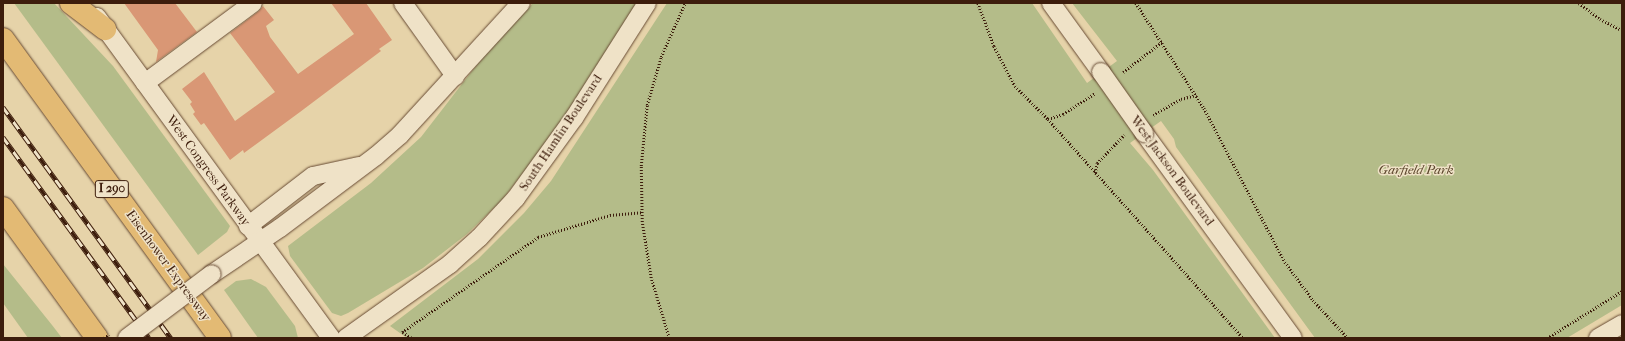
<!DOCTYPE html>
<html>
<head>
<meta charset="utf-8">
<style>
	body { margin:0 }
	#map { position:relative; width:1625px; height:341px; overflow:hidden; background:#e6d3a9; font-family:"IM FELL French Canon",serif }
	div>[style] { position:absolute }
	[style*='--x'] { left:calc(var(--x)*1px); top:calc(var(--y)*1px); width:calc(var(--w)*1px); rotate:calc(var(--a)*1deg) }
	.green>* { inset:0; background:#b4bc89 }
	.building>* { inset:0; background:#d99775 }
	.path>* { height:2.5px; margin-top:-1.25px; transform-origin:0; background:repeating-linear-gradient(90deg,#3d1d0c 0 1px,transparent 0 3px) }
	.roads { filter:drop-shadow(0 0 1px #674a33) drop-shadow(0 0 1px #674a33) }
	.minor>* { height:18px; margin:-9px; padding:0 9px; transform-origin:9px; border-radius:9px; background:#efe2c7 }
	.highway>* { height:22px; margin:-11px; padding:0 11px; transform-origin:11px; border-radius:11px; background:#e3ba74 }
	.rail>* { height:4.5px; margin-top:-2.25px; transform-origin:0; background:repeating-linear-gradient(90deg,#efe2c7 0 9px,#3d1d0c 0 18px); box-sizing:border-box; border-block:1px solid #3d1d0c }
	.path-bridge>* { height:2.5px; margin-top:-1.25px; transform-origin:0; background:repeating-linear-gradient(90deg,#3d1d0c 0 1px,transparent 0 3px) }
	.bridges { filter:drop-shadow(0 0 1px #674a33) drop-shadow(0 0 1px #674a33) }
	.minor-bridge>* { height:18px; margin:-9px; padding:0 9px; transform-origin:9px; border-radius:9px; background:#efe2c7 }
	span { translate:-50% -50%; white-space:nowrap; text-align:center; line-height:1.15; -webkit-text-stroke:3px #efe2c7; paint-order:stroke }
	.shield-label span { padding:1px 3px; background:#efe2c7; border:1px solid; border-radius:3px; -webkit-text-stroke-width:0 }
	.shield-label { font-size:12px; color:#3d1d0c; font-weight:700 }
	.street-label { font-size:13px; color:#3d1d0c }
	.park-label { font-size:13px; color:#5b452b; font-style:italic }
	.frame { position:absolute; inset:0; border:4px solid #3d1d0c; pointer-events:none }
</style>
</head>
<body>
<div id="map">
	<div class="green">
		<div style="clip-path:polygon(14px 3px,54px 3px,113px 66px,230px 226px,227px 232px,198px 255px)"></div>
		<div style="clip-path:polygon(533px 3px,637px 3px,558px 128px,502px 200px,467px 234px,423px 268px,348px 313px,341px 316px,332px 313px,290px 256px,288px 246px,371px 183px,421px 137px,482px 58px)"></div>
		<div style="clip-path:polygon(667px 3px,1032px 3px,1087px 83px,1117px 61px,1072px 3px,1622px 3px,1622px 305px,1567px 338px,1315px 338px,1176px 147px,1174px 139px,1161px 121px,1130px 143px,1153px 170px,1275px 338px,407px 338px,390px 326px,478px 259px,524px 213px,551px 181px)"></div>
		<div style="clip-path:polygon(3px 264px,52px 325px,62px 338px,28px 338px,3px 303px)"></div>
		<div style="clip-path:polygon(251px 279px,266px 287px,295px 326px,298px 338px,258px 338px,224px 290px,236px 281px)"></div>
	</div>
	<div class="building">
		<div style="clip-path:polygon(124px 3px,175px 3px,197px 32px,156px 62px,158px 50px)"></div>
		<div style="clip-path:polygon(331px 3px,366px 3px,392px 40px,379px 49px,381px 51px,300px 112px,244px 153px,243px 150px,230px 160px,204px 123px,201px 125px,193px 114px,195px 112px,190px 104px,192px 102px,182px 89px,204px 72px,235px 121px,275px 92px,230px 33px,259px 11px,263px 6px,274px 20px,266px 26px,270px 37px,298px 74px,354px 34px)"></div>
	</div>
	<div class="path">
		<div style="--x:978;--y:3;--w:46;--a:69.6"></div>
		<div style="--x:994;--y:46;--w:45;--a:62.3"></div>
		<div style="--x:1015;--y:86;--w:47;--a:45"></div>
		<div style="--x:1048;--y:119;--w:293;--a:48.3"></div>
		<div style="--x:1136;--y:3;--w:125;--a:57.1"></div>
		<div style="--x:1204;--y:108;--w:174;--a:62.3"></div>
		<div style="--x:1285;--y:262;--w:47;--a:53.6"></div>
		<div style="--x:1313;--y:300;--w:52;--a:47.4"></div>
		<div style="--x:1579;--y:3;--w:26;--a:37"></div>
		<div style="--x:1600;--y:19;--w:25;--a:27"></div>
		<div style="--x:1123;--y:72;--w:49;--a:-37.6"></div>
		<div style="--x:1153;--y:115;--w:32;--a:-30"></div>
		<div style="--x:1181;--y:99;--w:16;--a:-15"></div>
		<div style="--x:1048;--y:119;--w:16;--a:-18"></div>
		<div style="--x:1063;--y:114;--w:38;--a:-33"></div>
		<div style="--x:1095;--y:173;--w:10;--a:-79"></div>
		<div style="--x:1097;--y:163;--w:39;--a:-46"></div>
		<div style="--x:411;--y:338;--w:11;--a:-146"></div>
		<div style="--x:402;--y:332;--w:166;--a:-34.9"></div>
		<div style="--x:538;--y:237;--w:75;--a:-17"></div>
		<div style="--x:610;--y:215;--w:32;--a:-5"></div>
		<div style="--x:669;--y:338;--w:63;--a:-106.7"></div>
		<div style="--x:651;--y:278;--w:57;--a:-99.1"></div>
		<div style="--x:642;--y:222;--w:56;--a:-91"></div>
		<div style="--x:641;--y:166;--w:61;--a:-84.4"></div>
		<div style="--x:647;--y:105;--w:50;--a:-73.7"></div>
		<div style="--x:661;--y:57;--w:59;--a:-66"></div>
		<div style="--x:1547;--y:338;--w:89;--a:-32.1"></div>
	</div>
	<div class="roads">
		<div class="minor">
			<div style="--x:403;--y:3;--w:90;--a:54.5"></div>
			<div style="--x:1051;--y:3;--w:85;--a:54.1"></div>
			<div style="--x:97;--y:17;--w:397;--a:53.9"></div>
			<div style="--x:145;--y:83;--w:134;--a:-36.5"></div>
			<div style="--x:1144;--y:133;--w:253;--a:54"></div>
			<div style="--x:248;--y:226;--w:82;--a:-37.6"></div>
			<div style="--x:313;--y:176;--w:47;--a:-12.3"></div>
			<div style="--x:212;--y:274;--w:82;--a:-34.1"></div>
			<div style="--x:280;--y:228;--w:120;--a:-36.9"></div>
			<div style="--x:376;--y:156;--w:32;--a:-41"></div>
			<div style="--x:400;--y:135;--w:179;--a:-47.5"></div>
			<div style="--x:346;--y:338;--w:128;--a:-35.4"></div>
			<div style="--x:450;--y:264;--w:39;--a:-42"></div>
			<div style="--x:479;--y:238;--w:54;--a:-47.2"></div>
			<div style="--x:516;--y:198;--w:99;--a:-54.1"></div>
			<div style="--x:574;--y:118;--w:136;--a:-57.6"></div>
			<div style="--x:1598;--y:338;--w:28;--a:-30"></div>
		</div>
		<div class="highway">
			<div style="--x:71;--y:3;--w:43;--a:37.4"></div>
			<div style="--x:3;--y:39;--w:369;--a:54"></div>
			<div style="--x:3;--y:208;--w:160;--a:54.1"></div>
		</div>
	</div>
	<div class="rail">
		<div style="--x:3;--y:107;--w:286;--a:54"></div>
		<div style="--x:3;--y:137;--w:248;--a:54"></div>
	</div>
	<div class="path-bridge">
		<div style="--x:104;--y:338;--w:6;--a:-39"></div>
	</div>
	<div class="bridges">
		<div class="minor-bridge">
			<div style="--x:1101;--y:72;--w:75;--a:54.8"></div>
			<div style="--x:127;--y:338;--w:106;--a:-37"></div>
		</div>
	</div>
	<div class="shield-label">
		<span style="left:112px;top:189px">I 290</span>
	</div>
	<div class="street-label">
		<span style="left:561px;top:133px;rotate:-56deg">South Hamlin Boulevard</span>
		<span style="left:208px;top:171px;rotate:54deg">West Congress Parkway</span>
		<span style="left:1172px;top:171px;rotate:54deg">West Jackson Boulevard</span>
		<span style="left:168px;top:266px;rotate:54deg">Eisenhower Expressway</span>
	</div>
	<div class="park-label">
		<span style="left:1416px;top:170px">Garfield Park</span>
	</div>
	<div class="frame"></div>
</div>
</body>
</html>
